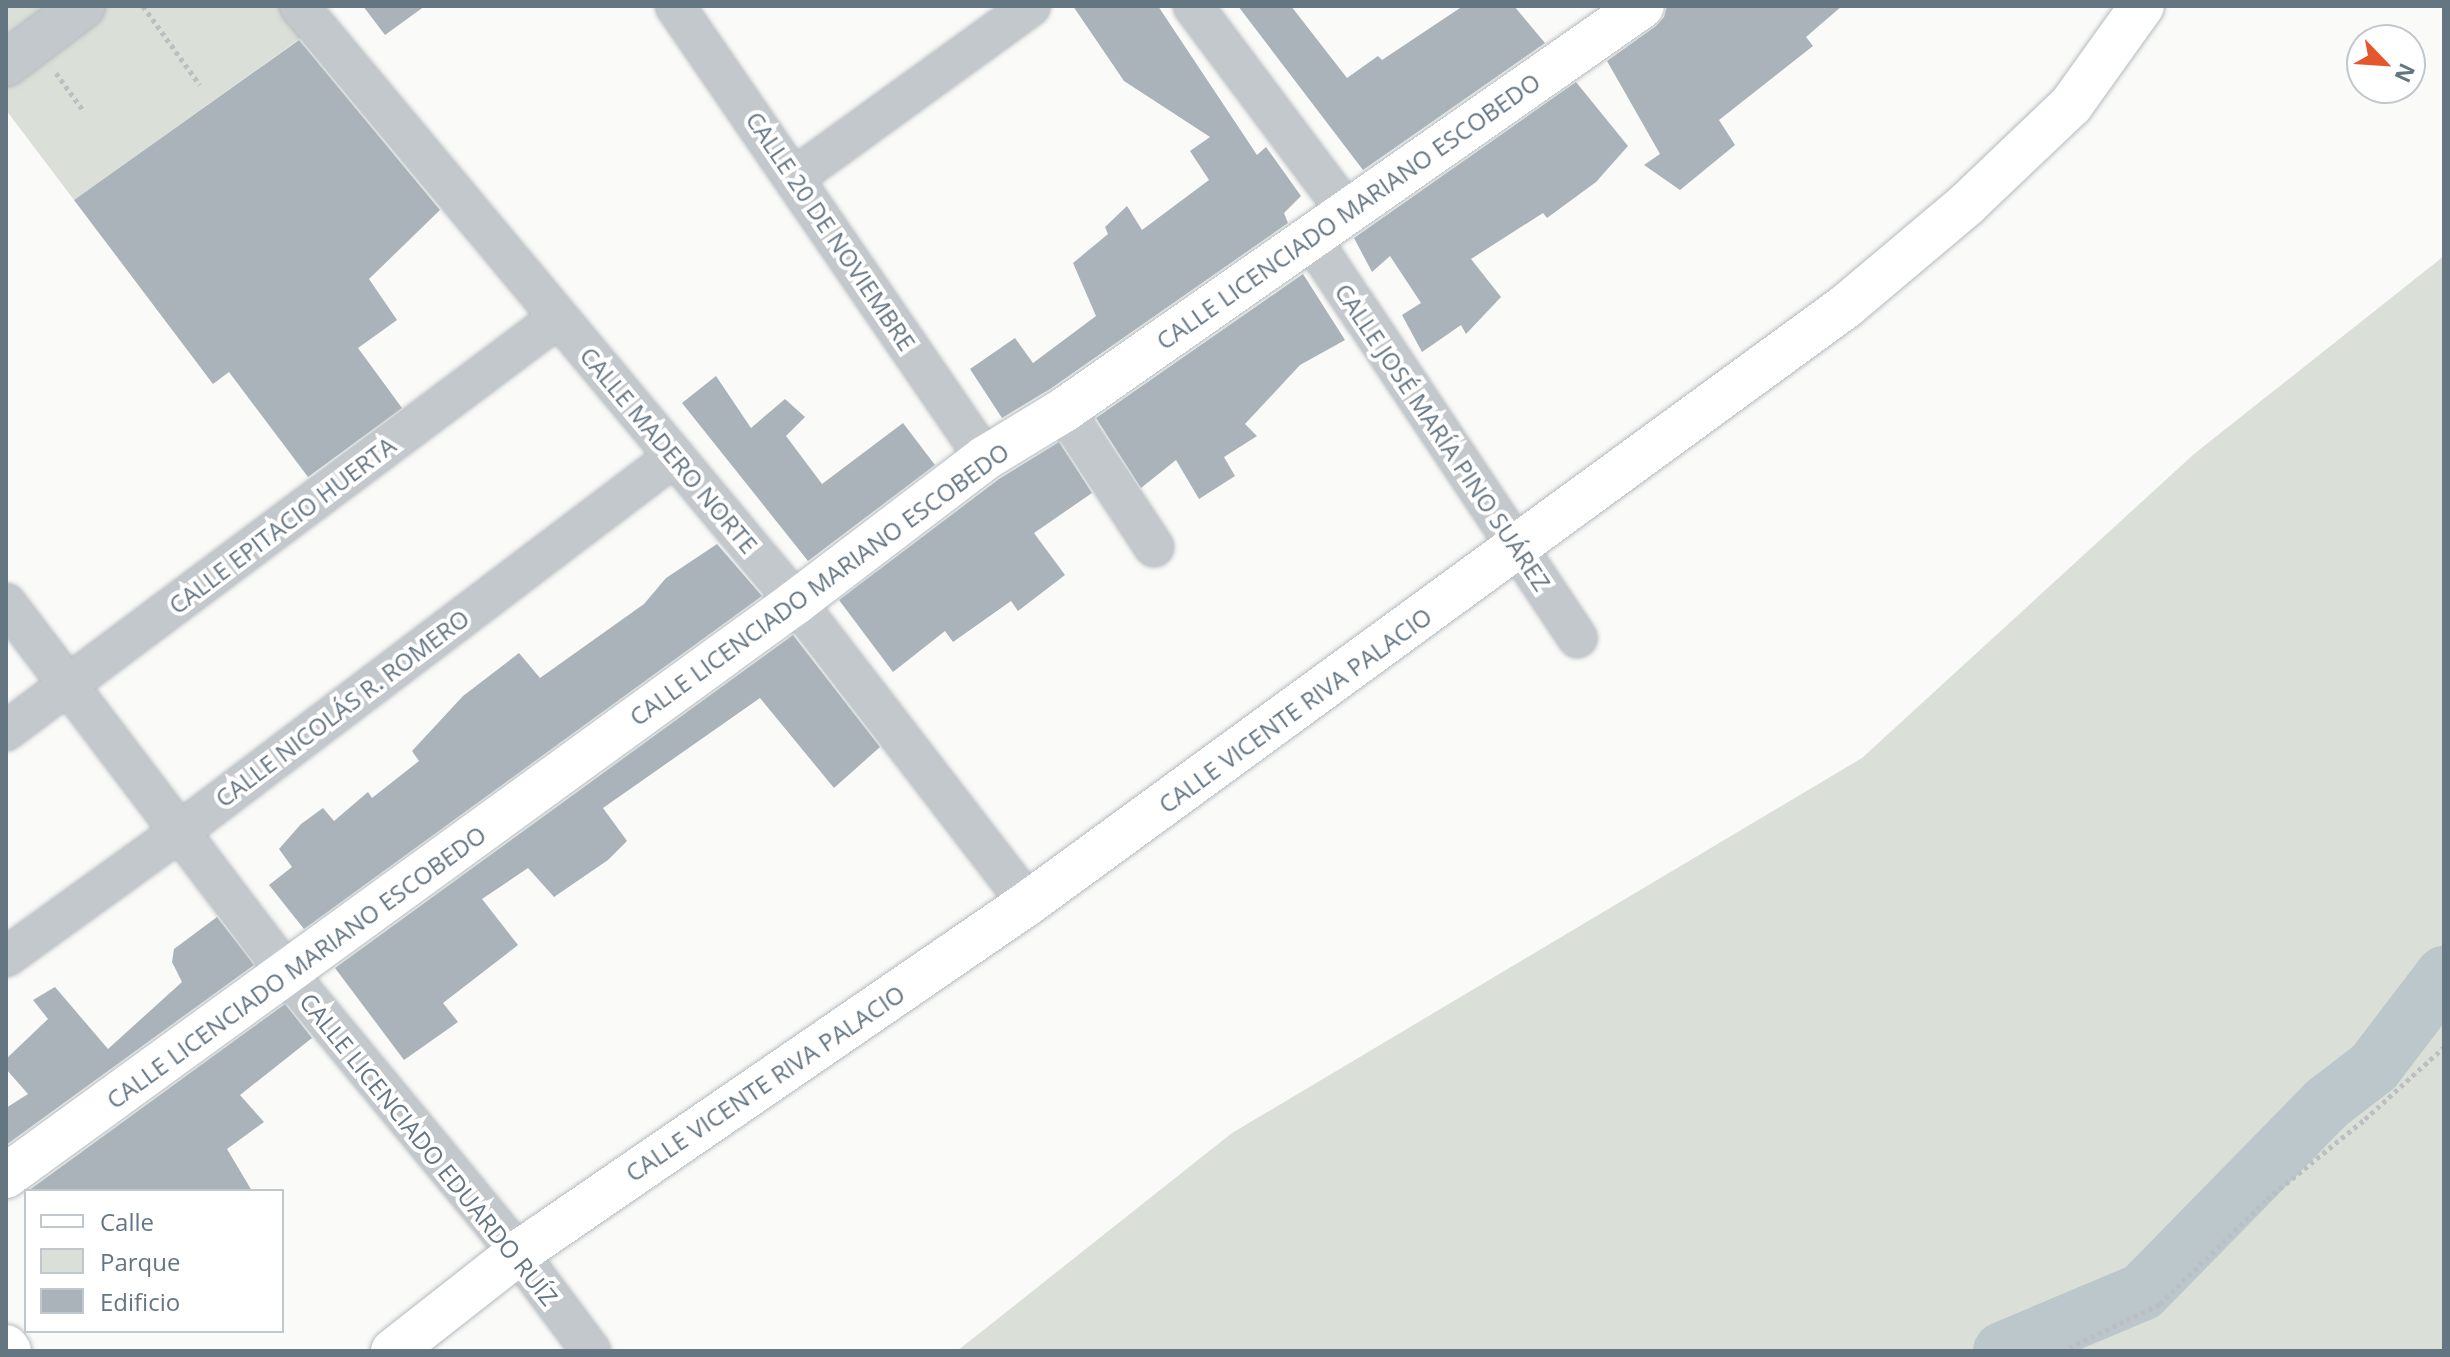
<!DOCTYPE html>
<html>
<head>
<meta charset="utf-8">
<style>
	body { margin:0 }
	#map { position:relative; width:2450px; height:1357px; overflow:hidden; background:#fafaf8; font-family:"Open Sans",sans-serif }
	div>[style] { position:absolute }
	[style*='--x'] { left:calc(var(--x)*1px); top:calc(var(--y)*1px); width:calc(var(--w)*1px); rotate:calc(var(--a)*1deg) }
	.green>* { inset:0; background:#dadfd7 }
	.river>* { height:58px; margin:-29px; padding:0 29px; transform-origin:29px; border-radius:29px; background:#bbc7cb }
	.building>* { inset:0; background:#aab3b9 }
	.path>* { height:5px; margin-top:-2.5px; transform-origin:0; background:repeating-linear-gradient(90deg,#bbbfc2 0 4px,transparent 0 8px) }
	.roads { filter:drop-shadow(0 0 2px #b3babf) drop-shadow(0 0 2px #b3babf) }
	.minor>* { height:38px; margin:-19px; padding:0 19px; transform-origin:19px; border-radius:19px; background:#c3c8cc }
	.tertiary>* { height:44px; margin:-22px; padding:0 22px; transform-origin:22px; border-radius:22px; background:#c3c8cc }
	.secondary>* { height:44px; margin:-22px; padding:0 22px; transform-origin:22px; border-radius:22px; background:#fff }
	span { translate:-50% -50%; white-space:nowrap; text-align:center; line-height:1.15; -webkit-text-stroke:8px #fff; paint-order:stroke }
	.street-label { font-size:24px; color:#657683 }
	.frame { position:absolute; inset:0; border:8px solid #657683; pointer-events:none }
	.legend { position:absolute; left:24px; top:1189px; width:260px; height:144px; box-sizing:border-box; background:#fff; border:2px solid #c1c8cd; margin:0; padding:10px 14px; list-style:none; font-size:24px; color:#657683 }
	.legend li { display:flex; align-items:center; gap:16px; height:40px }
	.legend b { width:40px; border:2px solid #c1c8cd }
	.north { position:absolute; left:2346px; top:24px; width:80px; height:80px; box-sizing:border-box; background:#fff; border:2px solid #c1c8cd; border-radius:50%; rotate:115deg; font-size:22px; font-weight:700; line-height:32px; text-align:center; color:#657683 }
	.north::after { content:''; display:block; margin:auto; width:28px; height:36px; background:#e4572e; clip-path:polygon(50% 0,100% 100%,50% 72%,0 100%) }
</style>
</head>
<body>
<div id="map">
	<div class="green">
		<div style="clip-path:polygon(6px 6px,47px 6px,6px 36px)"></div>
		<div style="clip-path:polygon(83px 6px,299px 6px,308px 33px,74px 200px,6px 110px,6px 64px)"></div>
		<div style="clip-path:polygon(2444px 256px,2444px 1351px,957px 1351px,1232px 1133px,1862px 758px,2194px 454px)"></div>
	</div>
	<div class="river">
		<div style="--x:2002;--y:1351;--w:152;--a:-22.9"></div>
		<div style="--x:2142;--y:1292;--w:263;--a:-45.6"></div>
		<div style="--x:2326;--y:1104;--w:61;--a:-37.6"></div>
		<div style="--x:2374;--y:1067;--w:116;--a:-52.7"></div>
	</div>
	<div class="building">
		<div style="clip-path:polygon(363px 6px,425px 6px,385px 35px)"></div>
		<div style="clip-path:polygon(1073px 6px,1158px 6px,1257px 155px,1266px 147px,1301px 196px,1284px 213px,1288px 223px,1050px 389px,1002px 418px,970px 369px,1015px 338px,1033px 363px,1096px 316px,1073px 263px,1108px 234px,1105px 227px,1127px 206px,1142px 230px,1209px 180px,1190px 151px,1210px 137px,1124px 81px)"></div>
		<div style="clip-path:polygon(1238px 6px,1291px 6px,1347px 78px,1378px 56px,1382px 60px,1463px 6px,1514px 6px,1545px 43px,1363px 170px)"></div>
		<div style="clip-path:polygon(1667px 6px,1842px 6px,1806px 37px,1813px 46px,1719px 120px,1735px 145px,1680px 190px,1644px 165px,1660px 154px,1607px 61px,1656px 26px,1664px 17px)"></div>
		<div style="clip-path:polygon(299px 40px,440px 210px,369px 279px,397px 320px,358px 348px,402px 408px,308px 477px,229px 372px,213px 384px,74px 200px)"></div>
		<div style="clip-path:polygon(1576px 82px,1628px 146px,1596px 182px,1547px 218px,1543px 213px,1471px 259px,1501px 297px,1466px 334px,1461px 325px,1422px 352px,1402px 315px,1421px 303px,1390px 256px,1372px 272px,1354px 238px)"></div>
		<div style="clip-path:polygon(1303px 274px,1345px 340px,1300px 365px,1245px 424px,1257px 436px,1224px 457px,1235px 476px,1199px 499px,1176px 460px,1141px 488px,1096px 418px)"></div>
		<div style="clip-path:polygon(716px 376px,751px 428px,785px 399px,805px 417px,786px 436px,822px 484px,903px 423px,935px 465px,808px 561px,682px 403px)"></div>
		<div style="clip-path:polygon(1059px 442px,1092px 493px,1034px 533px,1065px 575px,1018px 611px,1011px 601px,953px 642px,945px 631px,893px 672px,839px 600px,999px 479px)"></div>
		<div style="clip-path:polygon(717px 544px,762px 596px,304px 929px,269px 885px,292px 867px,279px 849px,301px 824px,323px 808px,334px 821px,368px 792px,372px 798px,419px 761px,412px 751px,463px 696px,519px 653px,540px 678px,644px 604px,666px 578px)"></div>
		<div style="clip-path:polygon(793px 635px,880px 747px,834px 788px,760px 698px,603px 808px,627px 841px,608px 860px,554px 897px,528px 868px,482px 899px,518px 945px,443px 1003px,458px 1022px,404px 1060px,335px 968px)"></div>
		<div style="clip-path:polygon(217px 917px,254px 965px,6px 1145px,6px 1108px,28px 1094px,6px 1069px,6px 1059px,48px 1019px,33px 1000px,55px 987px,108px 1049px,182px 982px,172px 962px,174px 949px)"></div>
		<div style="clip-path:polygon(285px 1004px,312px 1038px,240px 1095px,264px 1122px,227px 1149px,252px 1191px,28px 1191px)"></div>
	</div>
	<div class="path">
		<div style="--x:143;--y:6;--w:97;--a:54.2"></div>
		<div style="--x:56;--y:73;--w:46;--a:53.9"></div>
		<div style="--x:2062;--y:1351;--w:109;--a:-25.6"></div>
		<div style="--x:2160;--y:1304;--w:150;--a:-44.5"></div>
		<div style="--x:2267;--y:1199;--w:127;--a:-39.2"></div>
		<div style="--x:2365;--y:1119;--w:107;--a:-42.3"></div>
	</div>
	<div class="roads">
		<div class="minor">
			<div style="--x:299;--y:6;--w:776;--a:50.18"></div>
			<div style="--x:796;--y:602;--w:380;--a:52.4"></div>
			<div style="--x:675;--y:6;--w:548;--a:55.56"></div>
			<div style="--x:1193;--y:6;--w:257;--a:53.2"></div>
			<div style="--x:795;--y:177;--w:291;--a:-35.9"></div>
			<div style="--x:1310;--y:237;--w:482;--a:56.3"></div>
			<div style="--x:1064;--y:410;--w:164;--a:56.7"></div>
			<div style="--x:6;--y:603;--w:466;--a:52.8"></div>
			<div style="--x:288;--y:974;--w:362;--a:50.5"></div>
			<div style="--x:518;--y:1253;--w:122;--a:53.3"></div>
			<div style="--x:6;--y:731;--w:689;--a:-36.8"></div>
			<div style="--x:6;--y:957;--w:213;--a:-35.8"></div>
			<div style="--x:179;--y:832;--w:622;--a:-37.16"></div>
		</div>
		<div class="tertiary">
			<div style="--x:6;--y:64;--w:96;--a:-37"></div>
		</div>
		<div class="secondary">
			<div style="--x:6;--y:1176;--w:977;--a:-36"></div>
			<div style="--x:796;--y:602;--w:238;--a:-37.3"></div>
			<div style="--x:985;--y:458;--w:92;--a:-31.3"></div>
			<div style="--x:1064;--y:410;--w:705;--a:-34.95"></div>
			<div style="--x:6;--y:1347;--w:5;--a:53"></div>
			<div style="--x:393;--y:1351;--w:159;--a:-38.1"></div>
			<div style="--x:518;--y:1253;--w:619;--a:-34.46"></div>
			<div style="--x:1028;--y:903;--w:1013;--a:-36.12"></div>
			<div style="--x:1846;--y:306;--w:158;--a:-40.1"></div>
			<div style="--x:1967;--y:204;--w:144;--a:-43.6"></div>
			<div style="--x:2071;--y:105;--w:122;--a:-54.4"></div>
		</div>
	</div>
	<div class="street-label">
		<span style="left:1348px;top:211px;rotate:-35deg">CALLE LICENCIADO MARIANO ESCOBEDO</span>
		<span style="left:831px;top:231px;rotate:56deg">CALLE 20 DE NOVIEMBRE</span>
		<span style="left:1443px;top:437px;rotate:56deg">CALLE JOSÉ MARÍA PINO SUÁREZ</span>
		<span style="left:669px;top:450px;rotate:50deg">CALLE MADERO NORTE</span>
		<span style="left:282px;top:525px;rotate:-37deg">CALLE EPITACIO HUERTA</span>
		<span style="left:819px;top:584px;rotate:-36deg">CALLE LICENCIADO MARIANO ESCOBEDO</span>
		<span style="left:342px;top:708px;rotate:-37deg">CALLE NICOLÁS R. ROMERO</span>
		<span style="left:1295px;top:710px;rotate:-36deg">CALLE VICENTE RIVA PALACIO</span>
		<span style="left:296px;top:967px;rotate:-36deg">CALLE LICENCIADO MARIANO ESCOBEDO</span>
		<span style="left:765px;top:1083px;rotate:-34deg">CALLE VICENTE RIVA PALACIO</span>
		<span style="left:429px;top:1149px;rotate:51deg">CALLE LICENCIADO EDUARDO RUÍZ</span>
	</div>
	<div class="frame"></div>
	<ul class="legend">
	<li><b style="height:10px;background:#fff"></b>Calle</li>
	<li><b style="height:22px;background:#dadfd7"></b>Parque</li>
	<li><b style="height:22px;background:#aab3b9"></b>Edificio</li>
	</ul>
	<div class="north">N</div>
</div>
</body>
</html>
